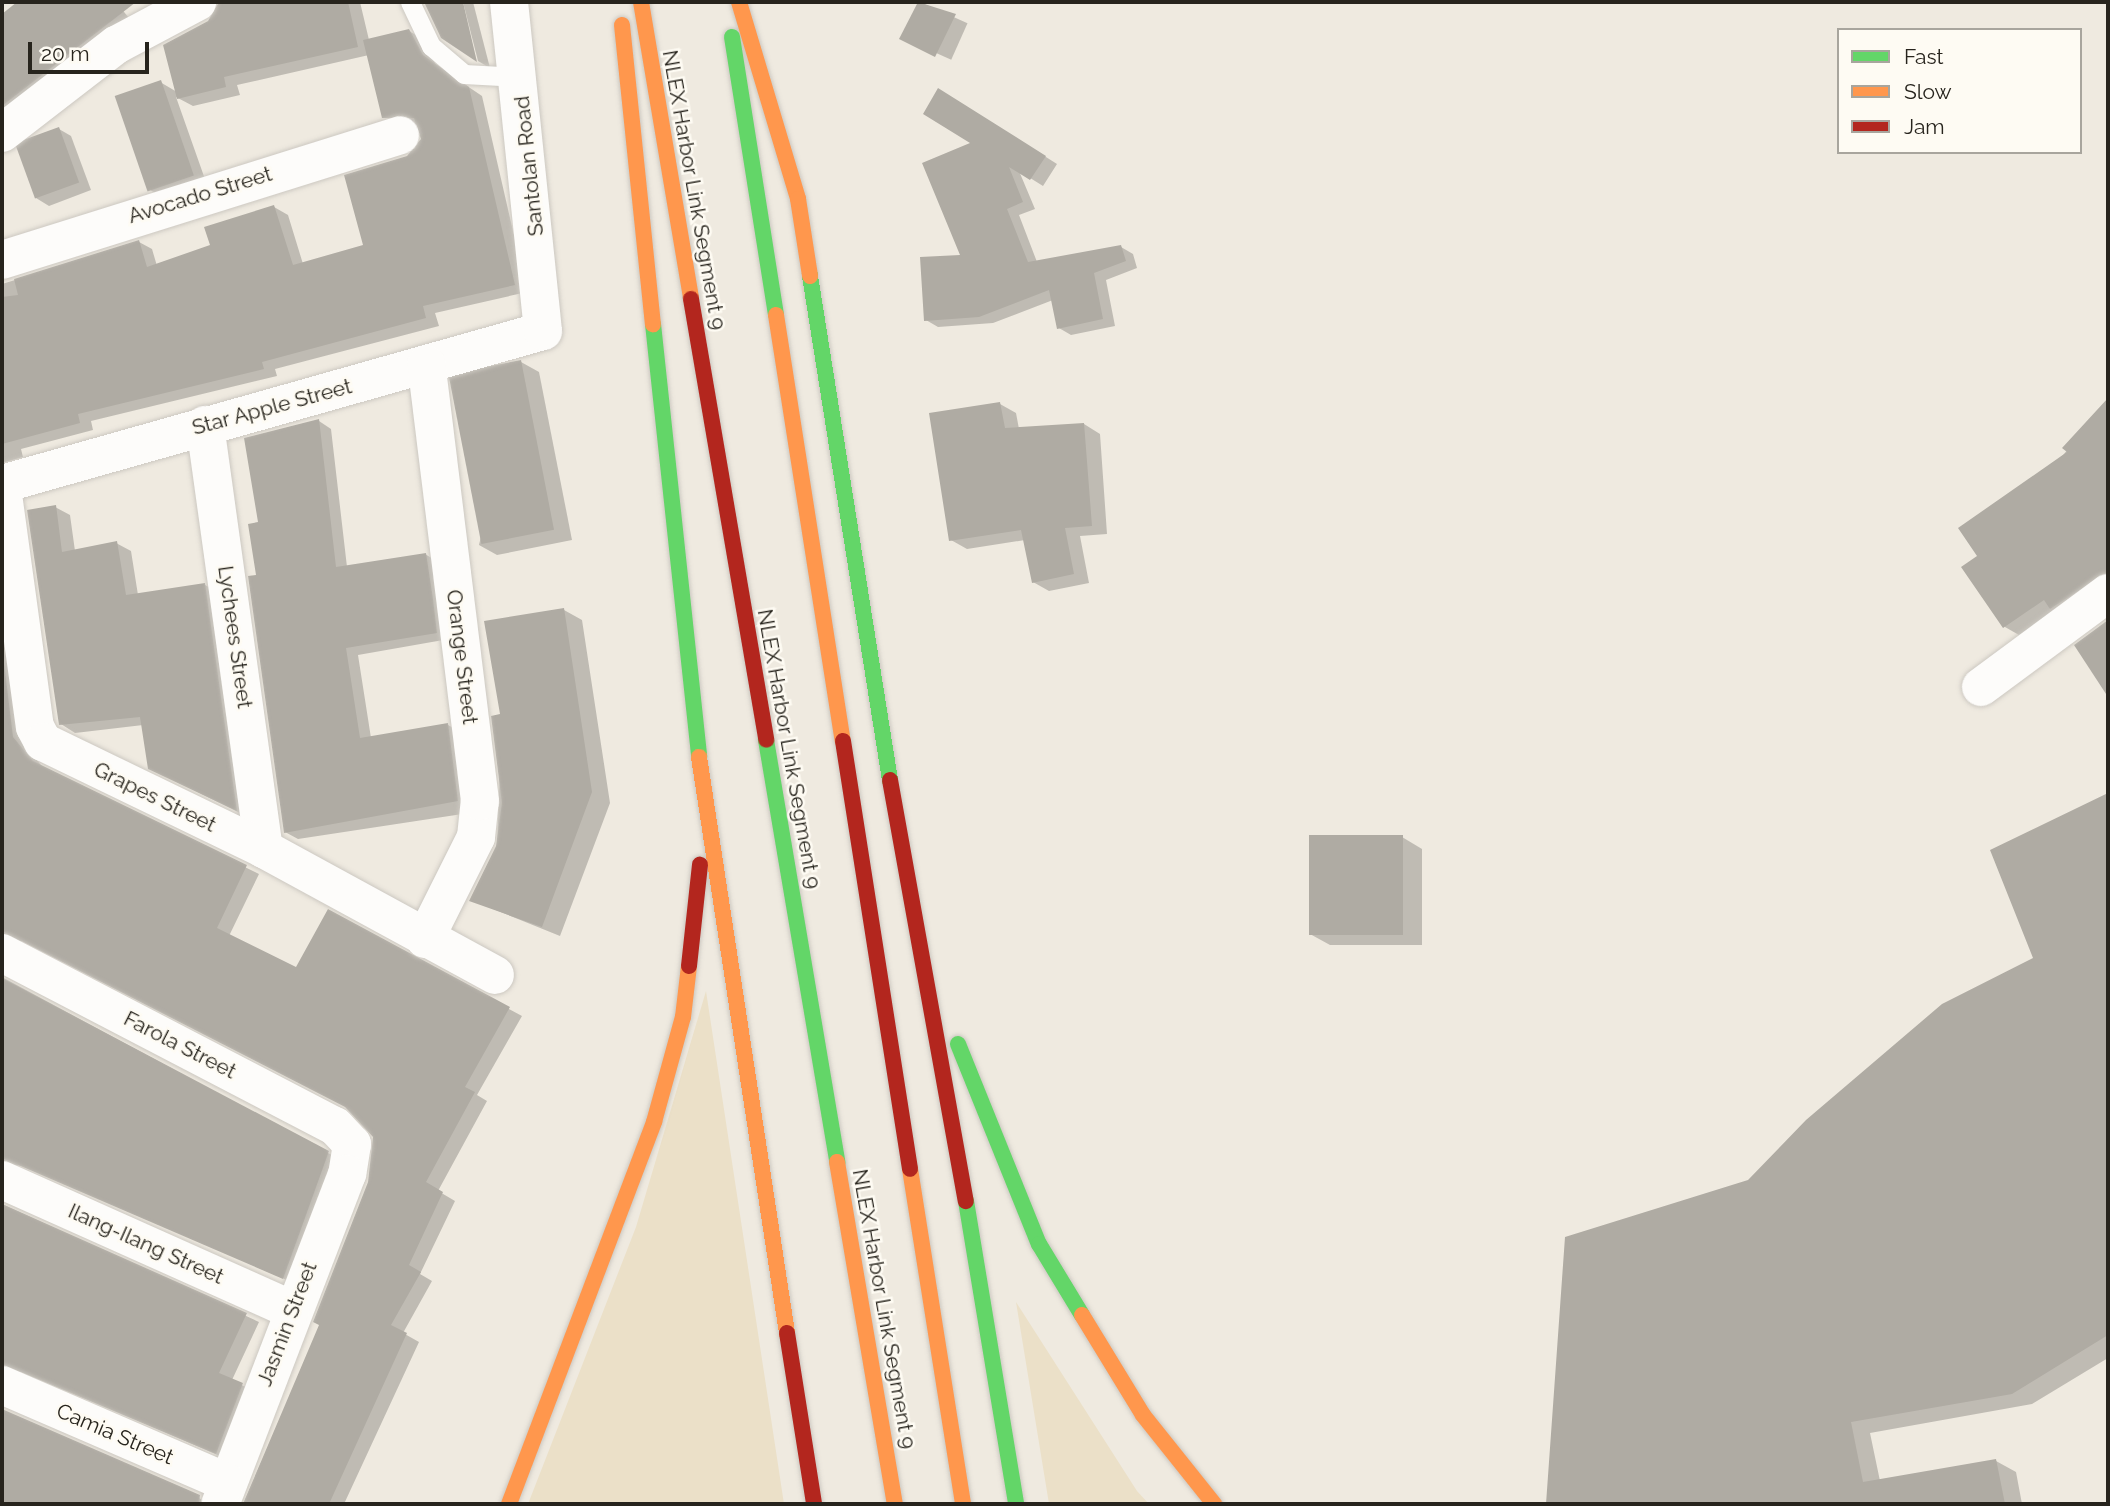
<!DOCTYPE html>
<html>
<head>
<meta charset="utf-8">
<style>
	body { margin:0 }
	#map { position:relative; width:2110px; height:1506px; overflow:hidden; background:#efeae0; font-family:Raleway,sans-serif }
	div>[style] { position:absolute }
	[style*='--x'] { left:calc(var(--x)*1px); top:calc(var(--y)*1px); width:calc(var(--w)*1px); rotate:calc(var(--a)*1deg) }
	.green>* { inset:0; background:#ebe0c8 }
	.shadow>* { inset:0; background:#0003; transform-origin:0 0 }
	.building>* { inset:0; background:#afaba3; transform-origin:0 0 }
	.roads { filter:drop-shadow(0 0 2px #ccc8c1) drop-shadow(0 0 2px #ccc8c1) }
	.lane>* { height:19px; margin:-9.5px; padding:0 9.5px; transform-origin:9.5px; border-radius:9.5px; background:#fdfcfa }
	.street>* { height:38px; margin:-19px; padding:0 19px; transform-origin:19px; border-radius:19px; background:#fdfcfa }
	.fast>* { height:16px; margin:-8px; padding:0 8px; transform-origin:8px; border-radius:8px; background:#63d668 }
	.slow>* { height:16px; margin:-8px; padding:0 8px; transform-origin:8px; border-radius:8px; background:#ff974d }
	.jam>* { height:16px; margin:-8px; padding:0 8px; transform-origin:8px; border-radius:8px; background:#b3261e }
	span { translate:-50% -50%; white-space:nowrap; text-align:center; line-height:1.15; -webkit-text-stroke:5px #fefbf3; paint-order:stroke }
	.street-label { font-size:21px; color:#27241d }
	.frame { position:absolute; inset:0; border:4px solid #27241d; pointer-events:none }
	.legend { position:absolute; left:1837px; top:28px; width:245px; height:126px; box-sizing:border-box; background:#fefbf3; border:2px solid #a8a59d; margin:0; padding:9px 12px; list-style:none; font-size:21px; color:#27241d }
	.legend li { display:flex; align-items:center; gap:14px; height:35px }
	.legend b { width:35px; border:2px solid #a8a59d }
	.scale { position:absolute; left:28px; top:42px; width:121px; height:32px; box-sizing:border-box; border:4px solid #27241d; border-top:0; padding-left:9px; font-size:21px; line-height:24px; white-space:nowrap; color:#27241d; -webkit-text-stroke:5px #fefbf3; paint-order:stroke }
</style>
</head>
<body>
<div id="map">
	<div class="green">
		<div style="clip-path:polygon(706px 991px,784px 1504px,528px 1504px,636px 1227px)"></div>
		<div style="clip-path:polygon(1016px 1302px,1137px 1491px,1149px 1504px,1049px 1504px)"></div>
	</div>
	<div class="shadow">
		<div style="clip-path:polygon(21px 2px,116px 2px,133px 23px,2px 125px,2px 18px)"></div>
		<div style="clip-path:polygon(221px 2px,360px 2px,369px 40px,409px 31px,423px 39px,436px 65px,482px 96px,527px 292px,435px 313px,439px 326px,275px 369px,277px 376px,91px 421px,93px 430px,21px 449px,23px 457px,2px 463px,2px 284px,139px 242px,152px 249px,157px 266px,212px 247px,274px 207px,288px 215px,303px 264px,365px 246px,408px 157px,423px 139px,418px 125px,384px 116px,369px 55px,237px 85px,240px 95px,193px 106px,176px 97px,206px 182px,163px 197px,150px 190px,160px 82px,177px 92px)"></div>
		<div style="clip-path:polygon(463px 2px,473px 2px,490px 68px,478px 61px)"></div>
		<div style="left:920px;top:2px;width:52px;height:40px;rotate:24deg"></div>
		<div style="clip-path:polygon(951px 97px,1057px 164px,1043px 186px,1019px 171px,1035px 209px,1019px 215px,1037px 262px,1121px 247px,1133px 254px,1137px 268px,1106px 280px,1115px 326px,1071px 335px,1059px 328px,1053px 300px,993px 323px,938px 327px,926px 320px,963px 256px,974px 144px)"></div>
		<div style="clip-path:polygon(59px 129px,71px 136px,91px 190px,49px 206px,36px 198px)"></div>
		<div style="clip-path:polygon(521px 362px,539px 372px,572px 540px,497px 555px,479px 545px)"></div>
		<div style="clip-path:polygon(2108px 400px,2108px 585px,2019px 635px,2005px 627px,1980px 557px)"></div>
		<div style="clip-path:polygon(1000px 404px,1016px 413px,1019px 429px,1084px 424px,1100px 434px,1107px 534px,1080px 536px,1089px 583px,1049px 591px,1033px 582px,1025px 540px,967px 549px,951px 540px)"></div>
		<div style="clip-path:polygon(319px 421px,331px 429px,347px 567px,425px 554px,438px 562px,449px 639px,358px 655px,371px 738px,448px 725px,461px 732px,469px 813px,298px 839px,285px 832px,258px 577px,260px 524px)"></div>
		<div style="clip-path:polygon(55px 507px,70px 515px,75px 551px,116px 543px,131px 551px,138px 595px,205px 585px,219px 593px,250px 818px,165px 776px,143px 725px,75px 733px,61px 724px)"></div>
		<div style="clip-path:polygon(2px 565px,26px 746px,44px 769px,259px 874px,229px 936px,296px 969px,329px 911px,522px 1016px,477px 1095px,487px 1101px,438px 1191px,455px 1201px,420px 1274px,432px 1281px,403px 1333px,419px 1342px,344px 1504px,243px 1504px,321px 1325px,369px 1182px,375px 1136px,347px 1106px,27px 940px,2px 945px)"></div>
		<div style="clip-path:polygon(564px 610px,582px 620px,610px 803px,560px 936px,471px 900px,497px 847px,502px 716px)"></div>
		<div style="clip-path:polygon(2108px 795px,2108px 1358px,2032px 1404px,1870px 1433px,1880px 1481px,1996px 1461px,2016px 1472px,2022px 1504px,1549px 1504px,1549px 1492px,1749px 1181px,2035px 959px,1992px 851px)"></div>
		<div style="clip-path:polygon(1402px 837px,1422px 849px,1422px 945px,1330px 945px,1310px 934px)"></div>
		<div style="clip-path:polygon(2px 977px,341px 1160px,296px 1284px,25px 1166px,13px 1165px,2px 1173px)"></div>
		<div style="clip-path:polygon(2px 1204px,259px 1322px,232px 1380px,255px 1392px,229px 1460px,24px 1371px,2px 1375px)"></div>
		<div style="clip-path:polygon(2px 1408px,4px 1412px,212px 1504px,25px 1504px,28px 1494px,2px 1483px)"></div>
	</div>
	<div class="building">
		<div style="clip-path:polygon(17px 2px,136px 2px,2px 106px,2px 14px)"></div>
		<div style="clip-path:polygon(219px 2px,348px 2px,358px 47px,224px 77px,226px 87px,177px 99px,163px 45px,208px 21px)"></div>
		<div style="clip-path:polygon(424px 2px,463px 2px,477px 62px,441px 38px)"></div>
		<div style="clip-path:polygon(918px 2px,956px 14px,935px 57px,899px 39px)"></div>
		<div style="clip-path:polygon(409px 29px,423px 55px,469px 87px,515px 285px,423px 306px,426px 318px,262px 362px,264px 369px,78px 414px,80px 423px,2px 444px,2px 297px,18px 295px,14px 279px,139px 240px,147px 267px,210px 245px,204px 227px,274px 205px,293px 265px,363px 245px,344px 175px,407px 156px,421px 139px,414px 118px,382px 118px,363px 40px)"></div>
		<div style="left:161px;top:80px;width:101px;height:49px;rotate:71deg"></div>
		<div style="clip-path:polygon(938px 88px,1046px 156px,1030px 180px,1009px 167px,1023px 202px,1007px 209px,1028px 262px,1121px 245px,1126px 261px,1094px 273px,1103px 319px,1057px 329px,1049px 290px,979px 317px,924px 321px,920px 257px,960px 255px,922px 163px,970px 143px,923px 114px)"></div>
		<div style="left:59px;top:127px;width:59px;height:47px;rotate:70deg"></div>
		<div style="left:521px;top:360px;width:173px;height:74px;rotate:79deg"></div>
		<div style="clip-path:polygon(2108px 398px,2108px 572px,2050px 609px,2044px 600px,2003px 628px,1961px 567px,1977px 556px,1958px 528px,2067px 452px,2062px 448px)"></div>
		<div style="clip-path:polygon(1000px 402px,1005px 428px,1084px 423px,1092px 526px,1065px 528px,1074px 574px,1032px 583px,1021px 530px,949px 541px,929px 413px)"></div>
		<div style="clip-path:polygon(319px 419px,336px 567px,426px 553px,433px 599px,437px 633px,346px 648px,360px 738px,448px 723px,458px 801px,284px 833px,248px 576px,256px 575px,248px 524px,258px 522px,244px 438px)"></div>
		<div style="clip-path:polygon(56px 505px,62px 552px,117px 541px,126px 595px,205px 583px,237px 811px,148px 769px,140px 717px,59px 725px,27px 510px)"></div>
		<div style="clip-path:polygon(564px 608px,592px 792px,542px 927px,469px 901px,496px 846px,502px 803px,491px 716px,500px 714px,484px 621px)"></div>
		<div style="clip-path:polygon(2108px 620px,2108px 697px,2074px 645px)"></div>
		<div style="clip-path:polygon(2px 646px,13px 737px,33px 761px,247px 865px,217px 928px,296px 967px,328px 909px,510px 1007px,465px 1087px,475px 1092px,426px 1182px,443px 1192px,409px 1265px,421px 1272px,391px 1325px,407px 1333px,329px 1504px,243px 1504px,319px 1325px,313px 1322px,368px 1182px,373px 1137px,345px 1107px,2px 931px)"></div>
		<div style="clip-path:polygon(2108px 793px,2108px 1335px,2012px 1394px,1851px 1422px,1863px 1482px,1996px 1459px,2005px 1504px,1546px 1504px,1565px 1237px,1748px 1180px,1806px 1120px,1942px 1004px,2033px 958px,1990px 850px)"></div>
		<div style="left:1403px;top:835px;width:100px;height:94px;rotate:90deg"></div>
		<div style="clip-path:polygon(2px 978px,329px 1151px,283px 1279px,2px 1158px)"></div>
		<div style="clip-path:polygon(2px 1204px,247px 1313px,219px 1373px,243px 1383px,216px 1454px,2px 1364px)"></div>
		<div style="clip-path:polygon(2px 1409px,200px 1495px,199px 1504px,2px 1504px)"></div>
	</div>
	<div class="roads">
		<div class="lane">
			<div style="--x:410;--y:2;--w:49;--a:64.5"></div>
			<div style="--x:431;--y:46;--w:43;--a:40.3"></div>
			<div style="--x:464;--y:74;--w:55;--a:3.1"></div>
		</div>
		<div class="street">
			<div style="--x:2;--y:133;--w:144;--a:-37.7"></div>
			<div style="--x:116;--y:45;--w:92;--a:-28"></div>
			<div style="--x:2;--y:260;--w:417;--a:-17.4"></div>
			<div style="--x:205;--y:425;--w:428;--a:82.1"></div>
			<div style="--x:2;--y:484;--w:562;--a:-15.79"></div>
			<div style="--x:543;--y:331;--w:331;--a:-95.9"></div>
			<div style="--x:2;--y:487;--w:242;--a:82.2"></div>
			<div style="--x:35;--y:727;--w:17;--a:62"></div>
			<div style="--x:43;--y:742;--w:246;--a:25.8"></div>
			<div style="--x:264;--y:849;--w:263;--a:28.6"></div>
			<div style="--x:1981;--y:687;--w:158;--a:-36.5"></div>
			<div style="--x:425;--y:939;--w:114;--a:-63.4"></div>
			<div style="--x:476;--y:837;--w:36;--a:-84"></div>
			<div style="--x:480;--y:801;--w:440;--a:-97"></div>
			<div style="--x:2;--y:953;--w:375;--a:27.5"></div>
			<div style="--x:335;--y:1126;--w:25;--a:47"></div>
			<div style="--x:352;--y:1144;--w:30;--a:99"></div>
			<div style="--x:347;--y:1174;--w:354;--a:111"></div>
			<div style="--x:2;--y:1180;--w:316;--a:24.1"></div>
			<div style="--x:2;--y:1385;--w:246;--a:23.4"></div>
		</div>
		<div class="fast">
			<div style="--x:732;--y:37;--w:281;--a:81"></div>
			<div style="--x:810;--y:276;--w:510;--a:80.98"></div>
			<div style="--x:653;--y:324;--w:435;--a:83.9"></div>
			<div style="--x:766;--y:740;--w:428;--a:80.4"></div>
			<div style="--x:958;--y:1044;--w:216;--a:68"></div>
			<div style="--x:1039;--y:1244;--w:83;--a:58.8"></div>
			<div style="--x:966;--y:1201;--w:307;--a:80.6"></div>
		</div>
		<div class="slow">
			<div style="--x:641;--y:2;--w:301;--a:80.4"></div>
			<div style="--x:739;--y:2;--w:206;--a:73.3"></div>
			<div style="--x:798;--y:199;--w:78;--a:81.1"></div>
			<div style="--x:622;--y:25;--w:301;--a:84.1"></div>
			<div style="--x:776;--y:315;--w:431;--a:81.1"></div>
			<div style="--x:699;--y:757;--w:583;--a:81.31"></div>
			<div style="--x:837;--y:1162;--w:347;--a:80.4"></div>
			<div style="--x:910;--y:1169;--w:339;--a:81"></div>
			<div style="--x:1082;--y:1315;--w:117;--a:58.6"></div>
			<div style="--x:1143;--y:1415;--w:114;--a:51.4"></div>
			<div style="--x:509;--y:1504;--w:409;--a:-69.2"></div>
			<div style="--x:654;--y:1122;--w:109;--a:-74.6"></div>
			<div style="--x:683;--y:1017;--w:51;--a:-83.3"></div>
		</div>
		<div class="jam">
			<div style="--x:691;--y:299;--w:447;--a:80.3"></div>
			<div style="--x:843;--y:741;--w:433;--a:81.1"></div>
			<div style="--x:890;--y:780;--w:428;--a:79.8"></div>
			<div style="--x:689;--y:966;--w:102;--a:-83.8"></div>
			<div style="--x:787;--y:1333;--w:173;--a:81"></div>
		</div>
	</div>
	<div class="street-label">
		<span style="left:529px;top:166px;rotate:-96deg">Santolan Road</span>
		<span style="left:694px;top:190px;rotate:80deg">NLEX Harbor Link Segment 9</span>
		<span style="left:200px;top:195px;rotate:-17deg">Avocado Street</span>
		<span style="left:272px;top:407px;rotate:-15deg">Star Apple Street</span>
		<span style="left:235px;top:637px;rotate:82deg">Lychees Street</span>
		<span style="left:462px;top:657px;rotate:83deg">Orange Street</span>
		<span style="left:789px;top:749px;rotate:80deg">NLEX Harbor Link Segment 9</span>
		<span style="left:155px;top:797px;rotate:26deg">Grapes Street</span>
		<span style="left:180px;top:1045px;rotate:27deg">Farola Street</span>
		<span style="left:146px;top:1244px;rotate:24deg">Ilang-Ilang Street</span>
		<span style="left:884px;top:1309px;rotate:80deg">NLEX Harbor Link Segment 9</span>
		<span style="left:287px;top:1324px;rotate:-69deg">Jasmin Street</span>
		<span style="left:115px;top:1434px;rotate:23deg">Camia Street</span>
	</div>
	<div class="frame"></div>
	<ul class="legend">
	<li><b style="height:9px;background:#63d668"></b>Fast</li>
	<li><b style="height:9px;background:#ff974d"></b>Slow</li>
	<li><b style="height:9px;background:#b3261e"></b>Jam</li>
	</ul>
	<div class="scale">20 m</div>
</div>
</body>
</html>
